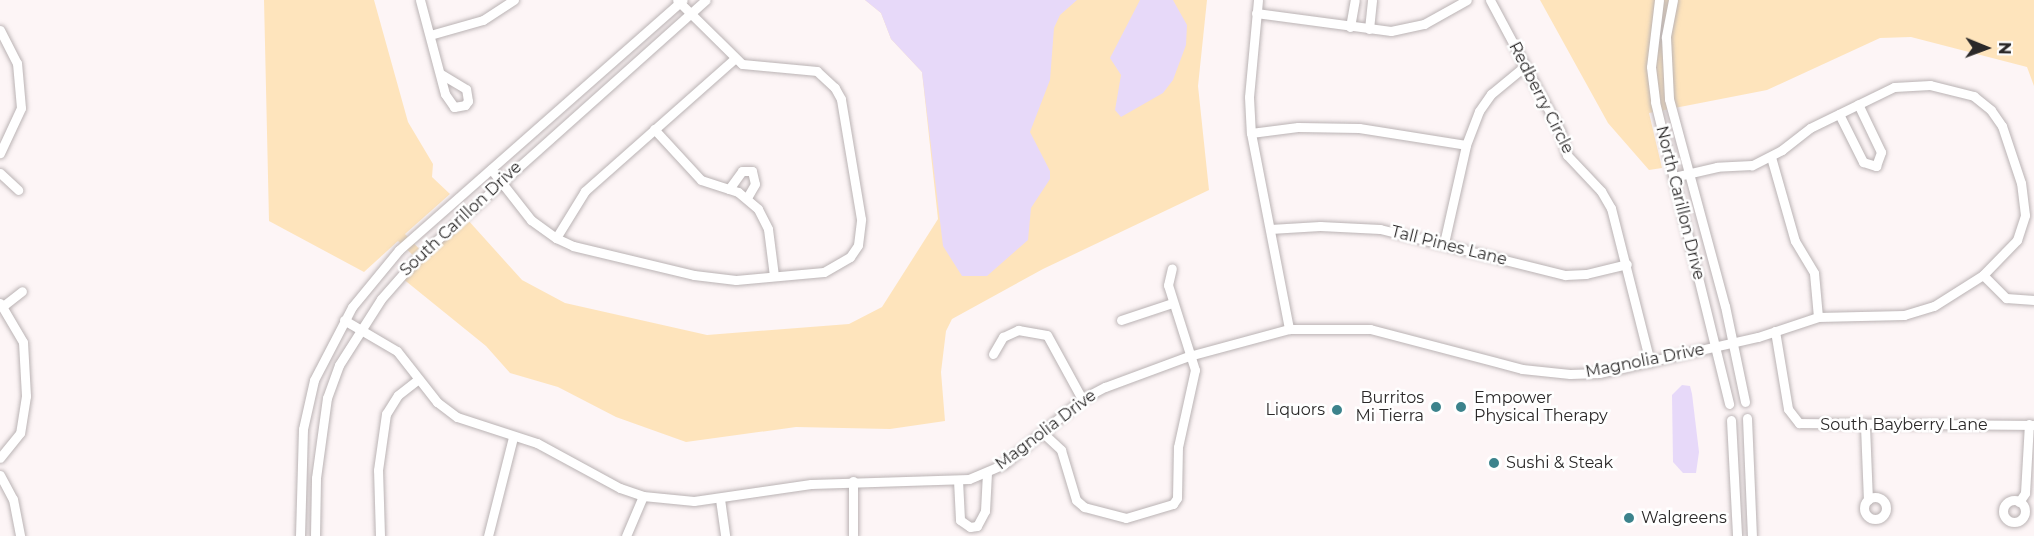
<!DOCTYPE html>
<html>
<head>
<meta charset="utf-8">
<style>
	body { margin:0 }
	#map { position:relative; width:2034px; height:536px; overflow:hidden; background:#fdf5f6; font-family:Montserrat,sans-serif }
	div>[style] { position:absolute }
	[style*='--x'] { left:calc(var(--x)*1px); top:calc(var(--y)*1px); width:calc(var(--w)*1px); rotate:calc(var(--a)*1deg) }
	.green>* { inset:0; background:#fee4bc }
	.water>* { inset:0; background:#e7d9f9 }
	.roads { filter:drop-shadow(0 0 2px #bab3b4) drop-shadow(0 0 2px #bab3b4) }
	.minor>* { height:9px; margin:-4.5px; padding:0 4.5px; transform-origin:4.5px; border-radius:4.5px; background:#fff }
	.minor>.ring { margin:-4.5px; padding:0; box-sizing:content-box; background:none; border:9px solid #fff; border-radius:50% }
	.dots>* { width:16px; height:16px; translate:-50% -50%; box-sizing:border-box; border:3px solid #fff; border-radius:50% }
	span { translate:-50% -50%; white-space:nowrap; text-align:center; line-height:1.15; -webkit-text-stroke:5px #fff; paint-order:stroke }
	.street-label { font-size:16px; color:#2b2929 }
	.poi-label { font-size:16px; color:#2b2929 }
	.right { translate:-100% -50%; text-align:right }
	.left { translate:0 -50%; text-align:left }
	.north { position:absolute; left:1956px; top:18px; width:60px; height:60px; -webkit-text-stroke:4px #fff; paint-order:stroke; rotate:91deg; font-size:16px; font-weight:700; line-height:24px; text-align:center; color:#2b2929 }
	.north::after { content:''; display:block; margin:auto; width:21px; height:27px; background:#2b2929; clip-path:polygon(50% 0,100% 100%,50% 72%,0 100%) }
</style>
</head>
<body>
<div id="map">
	<div class="green">
		<div style="clip-path:polygon(264px 0,374px 0,408px 122px,433px 164px,432px 177px,450px 194px,405px 234px,425px 255px,467px 219px,522px 280px,565px 303px,707px 335px,849px 324px,882px 307px,938px 219px,922px 72px,891px 39px,881px 13px,865px 0,1207px 0,1198px 86px,1209px 190px,1043px 269px,952px 319px,946px 331px,941px 372px,945px 421px,890px 429px,796px 427px,686px 442px,616px 417px,558px 387px,510px 373px,486px 346px,402px 278px,419px 261px,398px 241px,364px 272px,269px 221px)"></div>
		<div style="clip-path:polygon(1540px 0,2034px 0,2034px 86px,2027px 67px,1911px 37px,1880px 38px,1767px 90px,1649px 113px,1662px 168px,1649px 170px,1608px 123px)"></div>
	</div>
	<div class="water">
		<div style="clip-path:polygon(865px 0,1077px 0,1060px 15px,1054px 28px,1050px 80px,1030px 132px,1050px 171px,1050px 179px,1031px 208px,1028px 240px,987px 276px,962px 276px,943px 246px,922px 72px,891px 39px,881px 13px)"></div>
		<div style="clip-path:polygon(1140px 0,1173px 0,1187px 25px,1186px 45px,1173px 80px,1163px 93px,1121px 117px,1115px 110px,1121px 75px,1110px 58px)"></div>
		<div style="clip-path:polygon(1682px 385px,1690px 386px,1692px 394px,1699px 452px,1696px 473px,1683px 473px,1673px 462px,1672px 395px)"></div>
	</div>
	<div class="roads">
		<div class="minor">
			<div style="--x:420;--y:0;--w:97;--a:75.1"></div>
			<div style="--x:445;--y:94;--w:16;--a:55"></div>
			<div style="--x:454;--y:107;--w:11;--a:-10"></div>
			<div style="--x:465;--y:105;--w:5;--a:-53"></div>
			<div style="--x:468;--y:101;--w:12;--a:-99"></div>
			<div style="--x:466;--y:89;--w:29;--a:-149"></div>
			<div style="--x:1258;--y:0;--w:97;--a:95.3"></div>
			<div style="--x:1249;--y:97;--w:36;--a:87"></div>
			<div style="--x:1251;--y:133;--w:200;--a:79"></div>
			<div style="--x:1490;--y:0;--w:149;--a:61.9"></div>
			<div style="--x:1560;--y:131;--w:25;--a:74"></div>
			<div style="--x:1567;--y:155;--w:50;--a:46.6"></div>
			<div style="--x:1601;--y:191;--w:20;--a:60"></div>
			<div style="--x:1611;--y:208;--w:159;--a:75.8"></div>
			<div style="--x:1659;--y:0;--w:67;--a:96.8"></div>
			<div style="--x:1651;--y:67;--w:35;--a:83"></div>
			<div style="--x:1655;--y:102;--w:311;--a:76.2"></div>
			<div style="--x:1673;--y:0;--w:38;--a:101"></div>
			<div style="--x:1666;--y:37;--w:62;--a:87.2"></div>
			<div style="--x:1669;--y:99;--w:214;--a:74.9"></div>
			<div style="--x:1725;--y:306;--w:98;--a:78.2"></div>
			<div style="--x:1256;--y:13;--w:136;--a:7.6"></div>
			<div style="--x:1391;--y:31;--w:34;--a:-12"></div>
			<div style="--x:1424;--y:24;--w:49;--a:-29.2"></div>
			<div style="--x:1350;--y:27;--w:27;--a:-80"></div>
			<div style="--x:1369;--y:29;--w:29;--a:-84"></div>
			<div style="--x:0;--y:30;--w:37;--a:63"></div>
			<div style="--x:17;--y:63;--w:45;--a:84.9"></div>
			<div style="--x:21;--y:108;--w:50;--a:115"></div>
			<div style="--x:430;--y:35;--w:55;--a:-15.8"></div>
			<div style="--x:483;--y:20;--w:37;--a:-33"></div>
			<div style="--x:1839;--y:114;--w:54;--a:63.4"></div>
			<div style="--x:1863;--y:162;--w:14;--a:17"></div>
			<div style="--x:1876;--y:166;--w:15;--a:-70"></div>
			<div style="--x:1881;--y:152;--w:53;--a:-115.6"></div>
			<div style="--x:654;--y:129;--w:69;--a:47.3"></div>
			<div style="--x:701;--y:180;--w:39;--a:18"></div>
			<div style="--x:738;--y:192;--w:26;--a:40"></div>
			<div style="--x:758;--y:209;--w:22;--a:63"></div>
			<div style="--x:768;--y:229;--w:47;--a:82.7"></div>
			<div style="--x:1251;--y:133;--w:47;--a:-7.3"></div>
			<div style="--x:1298;--y:127;--w:61;--a:0.9"></div>
			<div style="--x:1359;--y:128;--w:108;--a:9"></div>
			<div style="--x:1771;--y:157;--w:87;--a:74.1"></div>
			<div style="--x:1795;--y:241;--w:37;--a:59"></div>
			<div style="--x:1814;--y:273;--w:44;--a:84.8"></div>
			<div style="--x:491;--y:169;--w:65;--a:51.9"></div>
			<div style="--x:531;--y:220;--w:31;--a:36"></div>
			<div style="--x:556;--y:238;--w:19;--a:25"></div>
			<div style="--x:573;--y:246;--w:124;--a:13.5"></div>
			<div style="--x:694;--y:275;--w:42;--a:6.8"></div>
			<div style="--x:736;--y:280;--w:88;--a:-5.2"></div>
			<div style="--x:824;--y:272;--w:30;--a:-30"></div>
			<div style="--x:850;--y:257;--w:14;--a:-56"></div>
			<div style="--x:858;--y:245;--w:26;--a:-83"></div>
			<div style="--x:861;--y:219;--w:122;--a:-99.5"></div>
			<div style="--x:841;--y:99;--w:13;--a:-119"></div>
			<div style="--x:835;--y:88;--w:25;--a:-137"></div>
			<div style="--x:817;--y:71;--w:75;--a:-174.7"></div>
			<div style="--x:742;--y:64;--w:91;--a:-135.4"></div>
			<div style="--x:0;--y:173;--w:25;--a:43"></div>
			<div style="--x:729;--y:189;--w:22;--a:-54"></div>
			<div style="--x:742;--y:171;--w:10;--a:0"></div>
			<div style="--x:752;--y:171;--w:13;--a:77"></div>
			<div style="--x:755;--y:184;--w:16;--a:120"></div>
			<div style="--x:1270;--y:229;--w:50;--a:-3.4"></div>
			<div style="--x:1320;--y:226;--w:60;--a:2.9"></div>
			<div style="--x:1380;--y:229;--w:191;--a:14"></div>
			<div style="--x:1565;--y:275;--w:21;--a:-3"></div>
			<div style="--x:1586;--y:274;--w:42;--a:-13.7"></div>
			<div style="--x:556;--y:238;--w:55;--a:-58.3"></div>
			<div style="--x:585;--y:191;--w:199;--a:-41.5"></div>
			<div style="--x:1444;--y:243;--w:100;--a:-77.3"></div>
			<div style="--x:1466;--y:145;--w:36;--a:-69"></div>
			<div style="--x:1479;--y:111;--w:21;--a:-55"></div>
			<div style="--x:1491;--y:94;--w:44;--a:-39.5"></div>
			<div style="--x:1983;--y:275;--w:33;--a:45"></div>
			<div style="--x:2006;--y:298;--w:28;--a:4"></div>
			<div style="--x:0;--y:303;--w:45;--a:59.5"></div>
			<div style="--x:23;--y:342;--w:54;--a:86.8"></div>
			<div style="--x:26;--y:396;--w:37;--a:99"></div>
			<div style="--x:20;--y:433;--w:32;--a:129"></div>
			<div style="--x:3;--y:306;--w:24;--a:-38"></div>
			<div style="--x:344;--y:320;--w:61;--a:30.3"></div>
			<div style="--x:397;--y:351;--w:65;--a:51.9"></div>
			<div style="--x:437;--y:402;--w:25;--a:37"></div>
			<div style="--x:457;--y:417;--w:84;--a:18"></div>
			<div style="--x:537;--y:443;--w:94;--a:28.5"></div>
			<div style="--x:620;--y:488;--w:24;--a:19"></div>
			<div style="--x:643;--y:496;--w:51;--a:5.6"></div>
			<div style="--x:694;--y:501;--w:118;--a:-8.3"></div>
			<div style="--x:811;--y:484;--w:158;--a:-1.8"></div>
			<div style="--x:969;--y:479;--w:38;--a:-23"></div>
			<div style="--x:1004;--y:464;--w:102;--a:-39.8"></div>
			<div style="--x:1082;--y:399;--w:26;--a:-28"></div>
			<div style="--x:1105;--y:387;--w:90;--a:-20.3"></div>
			<div style="--x:1189;--y:356;--w:104;--a:-15.1"></div>
			<div style="--x:1289;--y:329;--w:81;--a:0"></div>
			<div style="--x:1370;--y:329;--w:157;--a:14.7"></div>
			<div style="--x:1522;--y:369;--w:48;--a:5.9"></div>
			<div style="--x:1570;--y:374;--w:29;--a:-2"></div>
			<div style="--x:1599;--y:373;--w:163;--a:-12.8"></div>
			<div style="--x:1758;--y:337;--w:63;--a:-18.4"></div>
			<div style="--x:1818;--y:317;--w:86;--a:-1.3"></div>
			<div style="--x:1904;--y:315;--w:31;--a:-17"></div>
			<div style="--x:1934;--y:306;--w:58;--a:-32.3"></div>
			<div style="--x:1983;--y:275;--w:49;--a:-45.8"></div>
			<div style="--x:2017;--y:240;--w:26;--a:-72"></div>
			<div style="--x:2025;--y:215;--w:32;--a:-97"></div>
			<div style="--x:2021;--y:183;--w:60;--a:-108.4"></div>
			<div style="--x:2002;--y:126;--w:19;--a:-125"></div>
			<div style="--x:1991;--y:110;--w:22;--a:-141"></div>
			<div style="--x:1974;--y:96;--w:45;--a:-166"></div>
			<div style="--x:1930;--y:85;--w:36;--a:177"></div>
			<div style="--x:1894;--y:87;--w:93;--a:154"></div>
			<div style="--x:1810;--y:128;--w:36;--a:142"></div>
			<div style="--x:1782;--y:150;--w:34;--a:153"></div>
			<div style="--x:1752;--y:165;--w:35;--a:177"></div>
			<div style="--x:1717;--y:167;--w:44;--a:166.9"></div>
			<div style="--x:1121;--y:320;--w:54;--a:-18.4"></div>
			<div style="--x:1775;--y:331;--w:79;--a:80.5"></div>
			<div style="--x:1788;--y:409;--w:18;--a:52"></div>
			<div style="--x:1799;--y:423;--w:235;--a:0.5"></div>
			<div style="--x:993;--y:354;--w:20;--a:-60"></div>
			<div style="--x:1003;--y:337;--w:17;--a:-25"></div>
			<div style="--x:1018;--y:330;--w:29;--a:10"></div>
			<div style="--x:1047;--y:335;--w:73;--a:61.3"></div>
			<div style="--x:1747;--y:418;--w:118;--a:87.6"></div>
			<div style="--x:1731;--y:420;--w:116;--a:87"></div>
			<div style="--x:1865;--y:426;--w:74;--a:87.7"></div>
			<div style="--x:1043;--y:433;--w:25;--a:43"></div>
			<div style="--x:1061;--y:450;--w:52;--a:73.3"></div>
			<div style="--x:1076;--y:500;--w:11;--a:41"></div>
			<div style="--x:1084;--y:507;--w:43;--a:14.7"></div>
			<div style="--x:1126;--y:518;--w:49;--a:-16.6"></div>
			<div style="--x:1173;--y:504;--w:7;--a:-56"></div>
			<div style="--x:1177;--y:498;--w:51;--a:-88.9"></div>
			<div style="--x:1178;--y:447;--w:79;--a:-77.6"></div>
			<div style="--x:1195;--y:370;--w:89;--a:-107.6"></div>
			<div style="--x:1168;--y:285;--w:17;--a:-77"></div>
			<div style="--x:0;--y:475;--w:27;--a:62"></div>
			<div style="--x:13;--y:499;--w:38;--a:79"></div>
			<div style="--x:958;--y:480;--w:40;--a:87.1"></div>
			<div style="--x:960;--y:520;--w:12;--a:35"></div>
			<div style="--x:970;--y:527;--w:7;--a:-8"></div>
			<div style="--x:977;--y:526;--w:17;--a:-62"></div>
			<div style="--x:985;--y:511;--w:38;--a:-87"></div>
			<div class="ring" style="left:1864px;top:497px;width:13px;height:13px"></div>
			<div style="--x:720;--y:499;--w:37;--a:82"></div>
			<div class="ring" style="left:2003px;top:500px;width:13px;height:13px"></div>
			<div style="--x:2019;--y:502;--w:11;--a:-56"></div>
			<div style="--x:2025;--y:493;--w:69;--a:-86.7"></div>
			<div style="--x:853;--y:535;--w:54;--a:-90"></div>
			<div style="--x:300;--y:536;--w:107;--a:-88.4"></div>
			<div style="--x:303;--y:429;--w:50;--a:-77.3"></div>
			<div style="--x:314;--y:380;--w:82;--a:-62.5"></div>
			<div style="--x:352;--y:307;--w:74;--a:-50.5"></div>
			<div style="--x:399;--y:250;--w:378;--a:-41.4"></div>
			<div style="--x:315;--y:536;--w:58;--a:-89"></div>
			<div style="--x:316;--y:478;--w:81;--a:-82.2"></div>
			<div style="--x:327;--y:398;--w:35;--a:-70"></div>
			<div style="--x:339;--y:365;--w:78;--a:-57.5"></div>
			<div style="--x:381;--y:299;--w:55;--a:-48.7"></div>
			<div style="--x:417;--y:258;--w:387;--a:-41.8"></div>
			<div style="--x:380;--y:536;--w:66;--a:-91.7"></div>
			<div style="--x:378;--y:470;--w:57;--a:-81.9"></div>
			<div style="--x:386;--y:414;--w:22;--a:-58"></div>
			<div style="--x:398;--y:395;--w:24;--a:-38"></div>
			<div style="--x:488;--y:536;--w:102;--a:-75.8"></div>
			<div style="--x:626;--y:536;--w:43;--a:-67"></div>
		</div>
	</div>
	<div class="dots">
		<div style="left:1436px;top:407px;background:#3c838c"></div>
		<div style="left:1461px;top:407px;background:#3c838c"></div>
		<div style="left:1337px;top:410px;background:#3c838c"></div>
		<div style="left:1494px;top:463px;background:#3c838c"></div>
		<div style="left:1629px;top:518px;background:#3c838c"></div>
	</div>
	<div class="street-label">
		<span style="left:1541px;top:98px;rotate:63deg">Redberry Circle</span>
		<span style="left:1680px;top:203px;rotate:76deg">North Carillon Drive</span>
		<span style="left:461px;top:219px;rotate:-43deg">South Carillon Drive</span>
		<span style="left:1449px;top:246px;rotate:14deg">Tall Pines Lane</span>
		<span style="left:1645px;top:361px;rotate:-11deg">Magnolia Drive</span>
		<span style="left:1904px;top:425px">South Bayberry Lane</span>
		<span style="left:1046px;top:430px;rotate:-37deg">Magnolia Drive</span>
	</div>
	<div class="poi-label">
		<span class="right" style="left:1424px;top:407px">Burritos<br>Mi Tierra</span>
		<span class="left" style="left:1474px;top:407px">Empower<br>Physical Therapy</span>
		<span class="right" style="left:1325px;top:410px">Liquors</span>
		<span class="left" style="left:1506px;top:463px">Sushi &amp; Steak</span>
		<span class="left" style="left:1641px;top:518px">Walgreens</span>
	</div>
	<div class="north">N</div>
</div>
</body>
</html>
